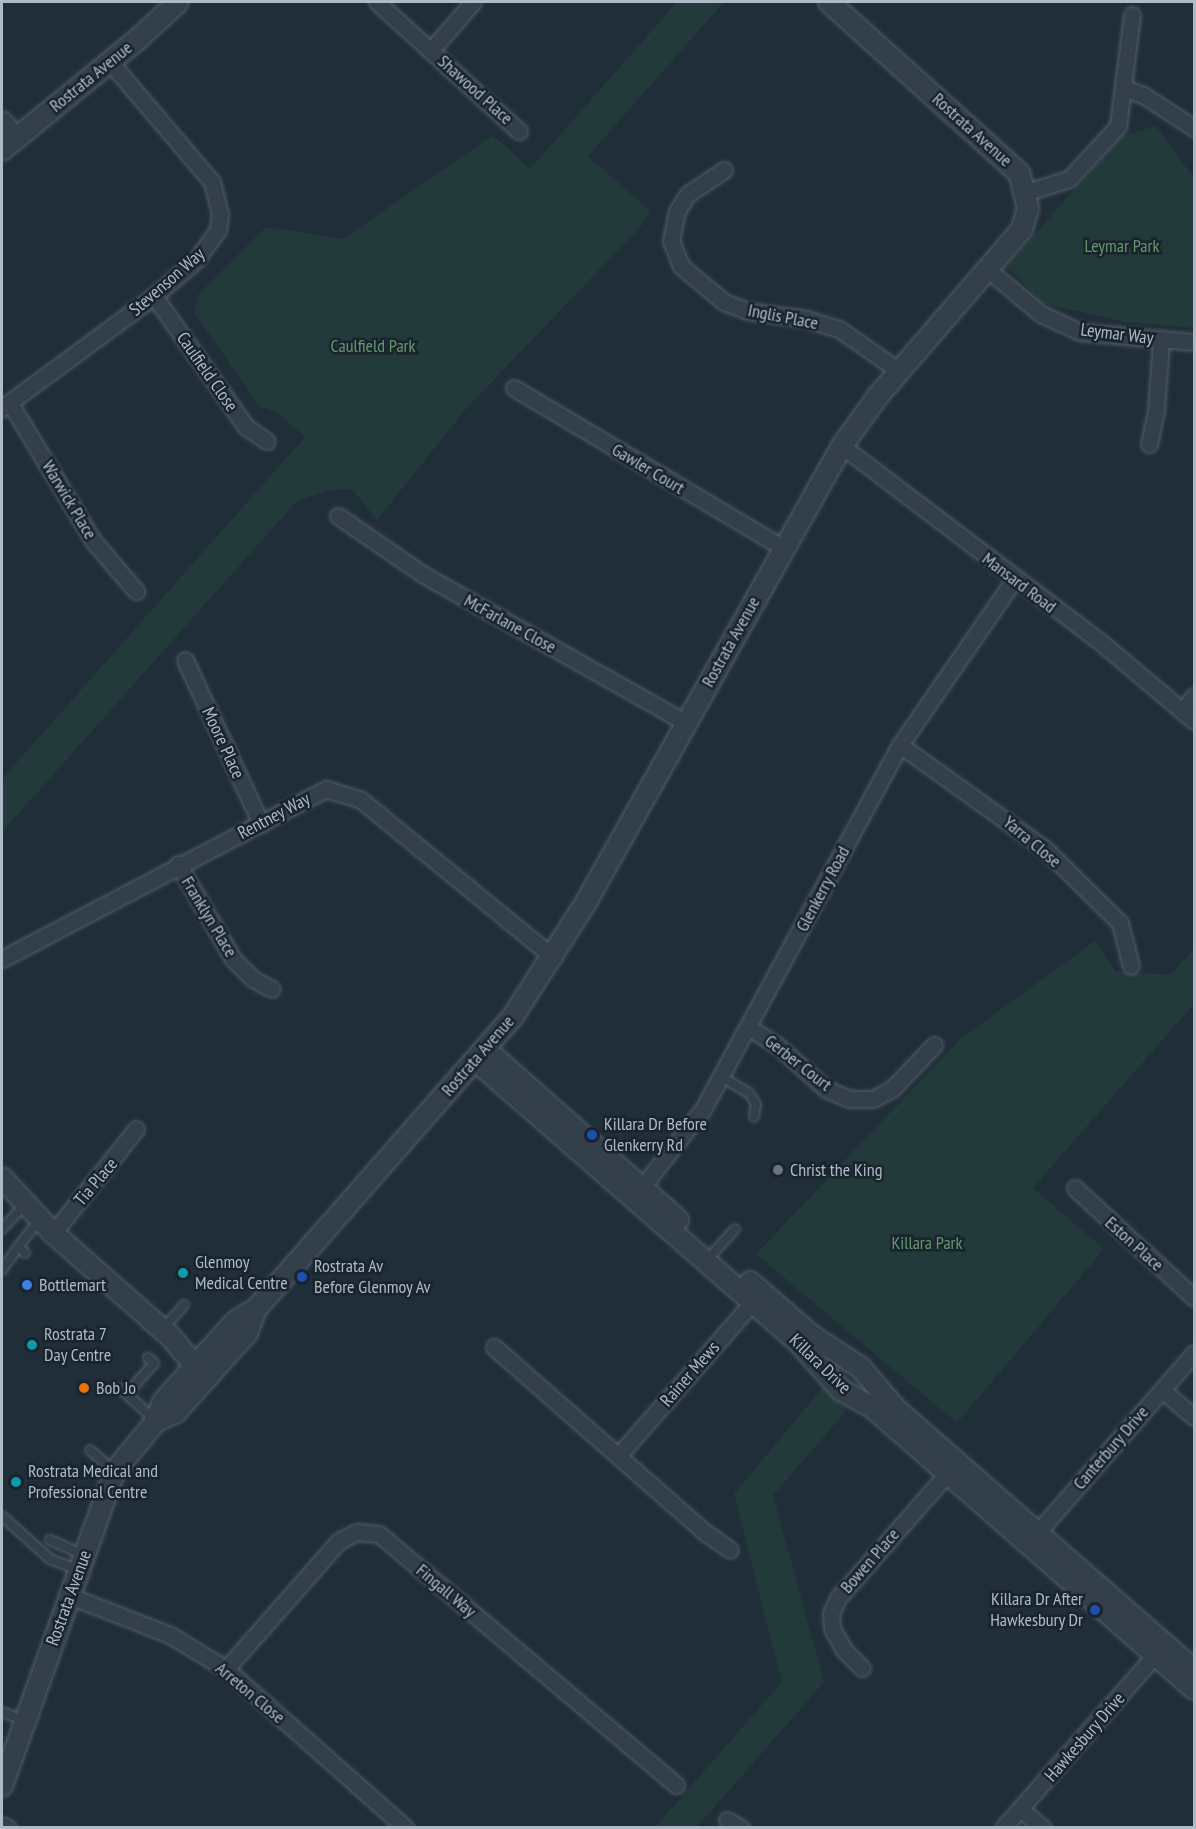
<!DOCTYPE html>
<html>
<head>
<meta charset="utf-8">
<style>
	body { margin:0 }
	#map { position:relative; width:1196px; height:1829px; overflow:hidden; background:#202e39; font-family:"PT Sans Narrow",sans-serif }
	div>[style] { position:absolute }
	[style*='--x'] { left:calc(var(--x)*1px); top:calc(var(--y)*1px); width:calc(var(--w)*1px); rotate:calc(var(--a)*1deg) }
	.green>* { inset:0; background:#223a3a }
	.roads { filter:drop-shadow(0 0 2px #515d67) drop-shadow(0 0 2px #515d67) }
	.service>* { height:8px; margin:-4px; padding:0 4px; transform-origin:4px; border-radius:4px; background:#333f4a }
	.minor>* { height:15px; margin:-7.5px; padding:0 7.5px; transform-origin:7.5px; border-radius:7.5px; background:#333f4a }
	.tertiary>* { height:20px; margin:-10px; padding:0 10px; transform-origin:10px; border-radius:10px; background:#333f4a }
	.dots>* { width:16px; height:16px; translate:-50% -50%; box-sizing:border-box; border:3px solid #19242e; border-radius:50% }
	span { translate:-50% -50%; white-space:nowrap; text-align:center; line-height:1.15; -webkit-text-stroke:5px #19242e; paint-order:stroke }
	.street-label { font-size:18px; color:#aebac6 }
	.park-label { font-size:18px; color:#64986a }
	.poi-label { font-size:18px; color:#aebac6 }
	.left { translate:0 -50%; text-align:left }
	.right { translate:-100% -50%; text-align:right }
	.frame { position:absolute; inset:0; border:3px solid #aebac6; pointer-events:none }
</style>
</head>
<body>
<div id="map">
	<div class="green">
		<div style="clip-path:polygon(677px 2px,724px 2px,588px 156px,650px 211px,642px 225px,465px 410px,377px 520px,352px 489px,332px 490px,297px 501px,2px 832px,2px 779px,305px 437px,279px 414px,259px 406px,194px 312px,198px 295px,266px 227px,343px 239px,493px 135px,530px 169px)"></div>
		<div style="clip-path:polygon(1156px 126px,1194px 178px,1194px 328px,1126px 322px,1042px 303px,1007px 266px,1122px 136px)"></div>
		<div style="clip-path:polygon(1095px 941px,1115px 971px,1171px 975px,1194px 948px,1194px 1004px,1033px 1188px,1104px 1249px,957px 1423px,756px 1254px,959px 1040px)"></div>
		<div style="clip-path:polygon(823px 1387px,847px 1410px,773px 1495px,824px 1682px,697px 1827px,655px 1827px,782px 1682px,734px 1494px)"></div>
	</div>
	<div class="roads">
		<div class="service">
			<div style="--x:722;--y:1077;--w:31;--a:31"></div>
			<div style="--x:749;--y:1093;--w:13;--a:58"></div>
			<div style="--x:756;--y:1104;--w:13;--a:99"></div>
			<div style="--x:2;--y:1229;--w:34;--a:-47"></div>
			<div style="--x:25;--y:1253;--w:9;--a:-139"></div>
			<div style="--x:18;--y:1247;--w:36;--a:-52"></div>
			<div style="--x:706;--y:1261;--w:43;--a:-47.8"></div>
			<div style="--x:2;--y:1270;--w:28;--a:-55"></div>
			<div style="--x:163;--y:1329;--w:32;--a:-49"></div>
			<div style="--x:121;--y:1389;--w:46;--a:42.4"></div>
			<div style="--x:127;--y:1394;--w:41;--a:-48.9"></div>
			<div style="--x:154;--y:1363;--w:8;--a:-140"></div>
			<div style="--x:90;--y:1450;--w:32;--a:41"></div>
			<div style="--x:2;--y:1516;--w:64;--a:41.9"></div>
			<div style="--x:50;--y:1559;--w:31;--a:21"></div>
			<div style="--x:50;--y:1540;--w:37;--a:24"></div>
			<div style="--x:2;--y:1712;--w:25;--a:21"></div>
		</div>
		<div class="minor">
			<div style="--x:377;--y:2;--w:192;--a:42.3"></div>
			<div style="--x:431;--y:50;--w:64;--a:-48.8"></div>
			<div style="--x:1126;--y:89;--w:18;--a:19"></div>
			<div style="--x:1143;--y:95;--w:61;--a:32.9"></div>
			<div style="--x:724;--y:170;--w:43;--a:146.3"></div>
			<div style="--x:688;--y:194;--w:20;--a:123"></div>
			<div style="--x:677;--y:211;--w:31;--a:101"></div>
			<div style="--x:671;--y:241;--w:27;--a:68"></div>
			<div style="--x:681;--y:266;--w:56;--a:39.9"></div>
			<div style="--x:724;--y:302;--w:25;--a:21"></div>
			<div style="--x:747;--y:311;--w:60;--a:7.7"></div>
			<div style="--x:806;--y:319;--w:34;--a:17"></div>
			<div style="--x:839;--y:329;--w:73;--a:35"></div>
			<div style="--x:1027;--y:192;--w:44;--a:-17.2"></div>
			<div style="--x:1069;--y:179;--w:72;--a:-47.2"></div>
			<div style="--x:1118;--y:126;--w:112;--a:-82.8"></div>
			<div style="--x:987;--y:269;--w:70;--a:39.8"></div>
			<div style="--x:1041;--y:314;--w:43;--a:24.8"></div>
			<div style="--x:1080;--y:332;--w:114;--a:5"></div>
			<div style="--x:154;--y:296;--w:160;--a:54.9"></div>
			<div style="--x:246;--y:427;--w:25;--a:34"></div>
			<div style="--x:514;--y:388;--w:313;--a:30.7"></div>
			<div style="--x:10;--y:403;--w:162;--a:58.9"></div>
			<div style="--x:94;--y:542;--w:65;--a:49.4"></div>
			<div style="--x:2;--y:408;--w:189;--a:-36.4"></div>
			<div style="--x:154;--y:296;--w:55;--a:-40.6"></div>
			<div style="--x:196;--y:260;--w:37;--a:-54"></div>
			<div style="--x:218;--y:230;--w:16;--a:-83"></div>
			<div style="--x:220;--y:214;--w:33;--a:-104"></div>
			<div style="--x:212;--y:182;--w:157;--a:-130.4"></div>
			<div style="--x:1149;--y:444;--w:35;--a:-78"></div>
			<div style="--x:1156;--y:410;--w:70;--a:-85.9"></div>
			<div style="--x:842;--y:446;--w:328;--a:37.2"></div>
			<div style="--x:1103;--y:644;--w:119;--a:40.2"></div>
			<div style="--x:338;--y:516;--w:104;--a:34.5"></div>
			<div style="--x:424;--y:575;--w:302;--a:29.4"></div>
			<div style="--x:185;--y:660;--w:181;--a:65.1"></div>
			<div style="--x:1183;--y:710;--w:18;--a:-52"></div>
			<div style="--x:900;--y:745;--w:178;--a:35.6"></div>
			<div style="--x:1045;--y:849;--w:105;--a:44.6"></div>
			<div style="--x:1120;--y:923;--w:44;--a:75.7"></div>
			<div style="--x:178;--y:864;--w:110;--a:59.9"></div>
			<div style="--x:233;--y:959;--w:28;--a:45"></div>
			<div style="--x:253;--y:979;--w:21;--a:28"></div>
			<div style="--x:2;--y:959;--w:366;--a:-27.7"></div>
			<div style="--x:326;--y:789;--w:37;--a:17"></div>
			<div style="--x:361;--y:800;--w:249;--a:39.3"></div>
			<div style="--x:750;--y:1028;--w:33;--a:33"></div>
			<div style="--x:778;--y:1046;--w:64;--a:41.9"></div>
			<div style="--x:826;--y:1089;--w:25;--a:23"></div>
			<div style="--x:849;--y:1099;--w:24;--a:0"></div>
			<div style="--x:873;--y:1099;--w:21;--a:-28"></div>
			<div style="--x:892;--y:1089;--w:61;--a:-46.3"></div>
			<div style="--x:1075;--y:1188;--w:162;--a:42.7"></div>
			<div style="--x:636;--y:1195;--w:109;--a:-52.1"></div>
			<div style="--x:703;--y:1109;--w:414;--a:-61.6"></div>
			<div style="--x:900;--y:745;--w:201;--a:-55.4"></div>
			<div style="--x:53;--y:1233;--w:133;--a:-51.4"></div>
			<div style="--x:494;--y:1347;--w:282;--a:41.3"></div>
			<div style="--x:706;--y:1533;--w:29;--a:35"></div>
			<div style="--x:1162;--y:1390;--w:42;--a:40.2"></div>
			<div style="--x:618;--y:1456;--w:215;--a:-48.8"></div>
			<div style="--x:1030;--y:1541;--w:249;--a:-48.9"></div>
			<div style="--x:70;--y:1596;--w:107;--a:21.3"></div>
			<div style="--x:170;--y:1635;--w:66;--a:31.3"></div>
			<div style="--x:226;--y:1669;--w:240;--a:41.5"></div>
			<div style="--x:862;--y:1668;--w:25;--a:-135"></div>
			<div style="--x:844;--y:1650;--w:25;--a:-119"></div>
			<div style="--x:832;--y:1628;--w:15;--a:-94"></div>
			<div style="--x:831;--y:1613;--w:17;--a:-65"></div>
			<div style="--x:838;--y:1598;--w:177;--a:-48.7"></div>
			<div style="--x:226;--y:1669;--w:171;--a:-48.6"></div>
			<div style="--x:339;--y:1541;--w:20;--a:-27"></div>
			<div style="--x:357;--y:1532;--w:22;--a:5"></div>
			<div style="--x:379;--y:1534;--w:389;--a:40.2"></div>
			<div style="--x:1021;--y:1810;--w:28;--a:39"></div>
			<div style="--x:727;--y:1820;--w:16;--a:30"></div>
			<div style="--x:2;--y:1825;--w:7;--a:27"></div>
			<div style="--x:1003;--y:1828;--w:241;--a:-48.7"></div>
		</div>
		<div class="tertiary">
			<div style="--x:2;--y:122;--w:22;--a:51"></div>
			<div style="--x:2;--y:150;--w:176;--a:-39.2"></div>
			<div style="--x:138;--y:39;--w:54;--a:-42.8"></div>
			<div style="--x:485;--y:1049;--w:258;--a:41.5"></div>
			<div style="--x:475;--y:1060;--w:430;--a:41.1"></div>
			<div style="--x:799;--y:1343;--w:63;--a:48.2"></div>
			<div style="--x:841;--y:1390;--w:37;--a:29"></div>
			<div style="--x:873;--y:1408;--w:427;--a:41.2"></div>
			<div style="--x:2;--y:1178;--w:75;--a:47.2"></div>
			<div style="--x:53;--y:1233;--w:156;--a:41.4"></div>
			<div style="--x:170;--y:1336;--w:56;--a:50.1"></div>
			<div style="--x:750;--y:1282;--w:82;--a:41.1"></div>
			<div style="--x:812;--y:1336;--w:59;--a:33.1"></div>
			<div style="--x:861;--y:1368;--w:54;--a:49.5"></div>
			<div style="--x:896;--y:1409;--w:396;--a:41.2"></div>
			<div style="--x:156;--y:1421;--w:22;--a:-24"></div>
			<div style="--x:176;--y:1412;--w:106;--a:-48.1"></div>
			<div style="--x:247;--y:1333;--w:26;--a:-69"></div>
			<div style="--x:2;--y:1786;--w:335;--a:-70.3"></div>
			<div style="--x:115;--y:1471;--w:65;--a:-50.6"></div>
			<div style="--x:156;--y:1421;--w:20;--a:-70"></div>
			<div style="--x:163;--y:1402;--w:60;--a:-48.4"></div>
			<div style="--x:203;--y:1357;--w:49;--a:-47.5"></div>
			<div style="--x:236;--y:1321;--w:23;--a:-31"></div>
			<div style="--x:256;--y:1309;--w:388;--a:-48.7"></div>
			<div style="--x:512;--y:1018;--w:135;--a:-57.4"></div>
			<div style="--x:585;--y:904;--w:525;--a:-60.7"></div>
			<div style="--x:842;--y:446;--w:62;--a:-54.2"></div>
			<div style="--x:878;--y:396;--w:221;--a:-49.2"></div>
			<div style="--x:1022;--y:229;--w:22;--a:-74"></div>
			<div style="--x:1028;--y:208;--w:36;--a:-104"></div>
			<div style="--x:1019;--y:173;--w:256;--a:-138"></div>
		</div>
	</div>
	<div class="dots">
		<div style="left:592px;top:1135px;background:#1a4fb4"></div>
		<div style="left:778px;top:1170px;background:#6b7280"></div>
		<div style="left:183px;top:1273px;background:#0f9aa8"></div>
		<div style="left:302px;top:1277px;background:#1a4fb4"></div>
		<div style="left:27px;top:1285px;background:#3f7fe0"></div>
		<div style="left:32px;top:1345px;background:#0f9aa8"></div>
		<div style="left:84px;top:1388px;background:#e8710a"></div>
		<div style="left:16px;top:1482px;background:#0f9aa8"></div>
		<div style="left:1095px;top:1610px;background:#1a4fb4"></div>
	</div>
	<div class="street-label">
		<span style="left:91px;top:77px;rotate:-39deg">Rostrata Avenue</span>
		<span style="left:475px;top:90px;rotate:42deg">Shawood Place</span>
		<span style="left:972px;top:130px;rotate:42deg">Rostrata Avenue</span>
		<span style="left:167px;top:282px;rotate:-41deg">Stevenson Way</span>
		<span style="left:783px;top:317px;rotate:11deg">Inglis Place</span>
		<span style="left:1117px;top:334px;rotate:7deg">Leymar Way</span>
		<span style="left:207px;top:372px;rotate:55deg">Caulfield Close</span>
		<span style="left:648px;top:469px;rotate:31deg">Gawler Court</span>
		<span style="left:69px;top:500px;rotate:59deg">Warwick Place</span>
		<span style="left:1019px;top:583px;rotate:37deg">Mansard Road</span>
		<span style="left:510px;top:624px;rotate:29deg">McFarlane Close</span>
		<span style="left:731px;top:642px;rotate:-61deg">Rostrata Avenue</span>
		<span style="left:223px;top:743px;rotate:65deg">Moore Place</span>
		<span style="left:274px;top:816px;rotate:-28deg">Rentney Way</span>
		<span style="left:1032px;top:842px;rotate:40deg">Yarra Close</span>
		<span style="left:823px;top:889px;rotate:-62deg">Glenkerry Road</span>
		<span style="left:209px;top:917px;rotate:59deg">Franklyn Place</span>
		<span style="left:478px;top:1056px;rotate:-49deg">Rostrata Avenue</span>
		<span style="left:798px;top:1063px;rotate:38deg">Gerber Court</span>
		<span style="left:96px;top:1182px;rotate:-50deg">Tia Place</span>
		<span style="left:1134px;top:1244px;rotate:42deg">Eston Place</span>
		<span style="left:820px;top:1364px;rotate:44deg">Killara Drive</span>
		<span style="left:690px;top:1374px;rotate:-49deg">Rainer Mews</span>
		<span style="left:1111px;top:1448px;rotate:-49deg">Canterbury Drive</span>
		<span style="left:870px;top:1561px;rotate:-49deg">Bowen Place</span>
		<span style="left:446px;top:1591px;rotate:40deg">Fingall Way</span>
		<span style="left:69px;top:1598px;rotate:-70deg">Rostrata Avenue</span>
		<span style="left:250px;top:1693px;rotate:40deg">Arreton Close</span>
		<span style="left:1085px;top:1737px;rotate:-49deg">Hawkesbury Drive</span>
	</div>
	<div class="park-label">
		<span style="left:1122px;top:246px">Leymar Park</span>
		<span style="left:373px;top:346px">Caulfield Park</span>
		<span style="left:927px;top:1243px">Killara Park</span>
	</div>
	<div class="poi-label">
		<span class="left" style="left:604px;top:1135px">Killara Dr Before<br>Glenkerry Rd</span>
		<span class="left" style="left:790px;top:1170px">Christ the King</span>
		<span class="left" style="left:195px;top:1273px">Glenmoy<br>Medical Centre</span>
		<span class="left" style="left:314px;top:1277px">Rostrata Av<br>Before Glenmoy Av</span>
		<span class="left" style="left:39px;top:1285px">Bottlemart</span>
		<span class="left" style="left:44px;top:1345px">Rostrata 7<br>Day Centre</span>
		<span class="left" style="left:96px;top:1388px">Bob Jo</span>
		<span class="left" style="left:28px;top:1482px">Rostrata Medical and<br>Professional Centre</span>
		<span class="right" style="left:1083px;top:1610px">Killara Dr After<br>Hawkesbury Dr</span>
	</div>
	<div class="frame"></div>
</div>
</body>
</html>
